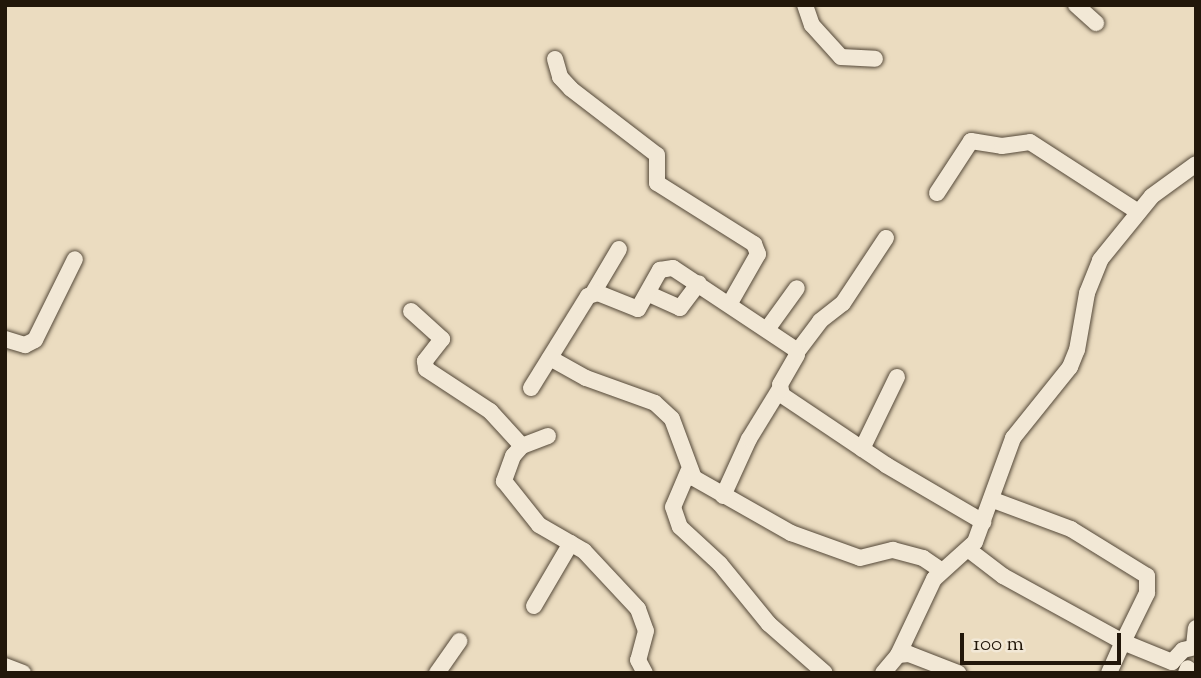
<!DOCTYPE html>
<html>
<head>
<meta charset="utf-8">
<style>
	body { margin:0 }
	#map { position:relative; width:1201px; height:678px; overflow:hidden; background:#ebdcc0; font-family:"Sorts Mill Goudy",serif }
	div>[style] { position:absolute }
	[style*='--x'] { left:calc(var(--x)*1px); top:calc(var(--y)*1px); width:calc(var(--w)*1px); rotate:calc(var(--a)*1deg) }
	.roads { filter:drop-shadow(0 0 2px #544838) drop-shadow(0 0 2px #544838) }
	.minor>* { height:16px; margin:-8px; padding:0 8px; transform-origin:8px; border-radius:8px; background:#f2e8d6 }
	span { translate:-50% -50%; white-space:nowrap; text-align:center; line-height:1.15; -webkit-text-stroke:5px #f2e8d6; paint-order:stroke }
	.frame { position:absolute; inset:0; border:7px solid #22170a; pointer-events:none }
	.scale { position:absolute; left:960px; top:633px; width:161px; height:32px; box-sizing:border-box; border:4px solid #22170a; border-top:0; padding-left:9px; font-size:21px; line-height:24px; white-space:nowrap; color:#22170a; -webkit-text-stroke:5px #f2e8d6; paint-order:stroke }
</style>
</head>
<body>
<div id="map">
	<div class="roads">
		<div class="minor">
			<div style="--x:805;--y:5;--w:21;--a:71"></div>
			<div style="--x:812;--y:25;--w:43;--a:47.8"></div>
			<div style="--x:841;--y:57;--w:34;--a:3"></div>
			<div style="--x:1076;--y:5;--w:27;--a:42"></div>
			<div style="--x:555;--y:59;--w:19;--a:74"></div>
			<div style="--x:560;--y:77;--w:16;--a:47"></div>
			<div style="--x:571;--y:89;--w:108;--a:37.5"></div>
			<div style="--x:657;--y:155;--w:28;--a:90"></div>
			<div style="--x:657;--y:183;--w:115;--a:32.2"></div>
			<div style="--x:754;--y:244;--w:11;--a:68"></div>
			<div style="--x:758;--y:254;--w:56;--a:119.7"></div>
			<div style="--x:937;--y:193;--w:62;--a:-56.8"></div>
			<div style="--x:971;--y:141;--w:31;--a:9"></div>
			<div style="--x:1002;--y:146;--w:28;--a:-8"></div>
			<div style="--x:1030;--y:142;--w:129;--a:32.9"></div>
			<div style="--x:593;--y:293;--w:51;--a:-59.4"></div>
			<div style="--x:649;--y:294;--w:34;--a:24"></div>
			<div style="--x:680;--y:308;--w:31;--a:-53"></div>
			<div style="--x:411;--y:311;--w:42;--a:42.1"></div>
			<div style="--x:442;--y:339;--w:28;--a:128"></div>
			<div style="--x:425;--y:361;--w:8;--a:83"></div>
			<div style="--x:426;--y:369;--w:77;--a:33.3"></div>
			<div style="--x:490;--y:411;--w:47;--a:47.6"></div>
			<div style="--x:768;--y:328;--w:49;--a:-54.1"></div>
			<div style="--x:5;--y:339;--w:21;--a:17"></div>
			<div style="--x:25;--y:345;--w:11;--a:-27"></div>
			<div style="--x:35;--y:340;--w:90;--a:-63.7"></div>
			<div style="--x:797;--y:352;--w:39;--a:-53"></div>
			<div style="--x:820;--y:321;--w:29;--a:-38"></div>
			<div style="--x:843;--y:303;--w:78;--a:-56.5"></div>
			<div style="--x:550;--y:358;--w:41;--a:29.1"></div>
			<div style="--x:586;--y:378;--w:73;--a:19.9"></div>
			<div style="--x:655;--y:403;--w:23;--a:43"></div>
			<div style="--x:672;--y:419;--w:63;--a:69.6"></div>
			<div style="--x:694;--y:478;--w:112;--a:29.6"></div>
			<div style="--x:791;--y:533;--w:73;--a:19.9"></div>
			<div style="--x:860;--y:558;--w:34;--a:-14"></div>
			<div style="--x:893;--y:550;--w:31;--a:15"></div>
			<div style="--x:923;--y:558;--w:22;--a:34"></div>
			<div style="--x:531;--y:388;--w:108;--a:-58.2"></div>
			<div style="--x:588;--y:296;--w:10;--a:-17"></div>
			<div style="--x:598;--y:293;--w:43;--a:21.8"></div>
			<div style="--x:638;--y:309;--w:45;--a:-60.6"></div>
			<div style="--x:660;--y:270;--w:13;--a:-9"></div>
			<div style="--x:673;--y:268;--w:146;--a:33.6"></div>
			<div style="--x:795;--y:349;--w:6;--a:72"></div>
			<div style="--x:797;--y:355;--w:34;--a:120"></div>
			<div style="--x:780;--y:385;--w:10;--a:79"></div>
			<div style="--x:782;--y:395;--w:125;--a:33.9"></div>
			<div style="--x:886;--y:465;--w:113;--a:30.4"></div>
			<div style="--x:548;--y:436;--w:28;--a:159"></div>
			<div style="--x:522;--y:446;--w:13;--a:132"></div>
			<div style="--x:513;--y:456;--w:27;--a:110"></div>
			<div style="--x:504;--y:481;--w:56;--a:51.5"></div>
			<div style="--x:539;--y:525;--w:52;--a:30"></div>
			<div style="--x:584;--y:551;--w:79;--a:47"></div>
			<div style="--x:638;--y:609;--w:23;--a:70"></div>
			<div style="--x:646;--y:631;--w:30;--a:105"></div>
			<div style="--x:638;--y:660;--w:15;--a:62"></div>
			<div style="--x:862;--y:449;--w:80;--a:-64.1"></div>
			<div style="--x:688;--y:472;--w:38;--a:113"></div>
			<div style="--x:673;--y:507;--w:21;--a:71"></div>
			<div style="--x:680;--y:527;--w:54;--a:42.8"></div>
			<div style="--x:720;--y:564;--w:77;--a:50.8"></div>
			<div style="--x:769;--y:624;--w:74;--a:41.2"></div>
			<div style="--x:723;--y:496;--w:63;--a:-65.5"></div>
			<div style="--x:749;--y:439;--w:57;--a:-58.5"></div>
			<div style="--x:969;--y:550;--w:43;--a:37.4"></div>
			<div style="--x:1003;--y:576;--w:137;--a:28.8"></div>
			<div style="--x:1123;--y:642;--w:55;--a:-63.9"></div>
			<div style="--x:1147;--y:593;--w:17;--a:-90"></div>
			<div style="--x:1147;--y:576;--w:89;--a:-148.3"></div>
			<div style="--x:1071;--y:529;--w:83;--a:-159.6"></div>
			<div style="--x:534;--y:606;--w:73;--a:-59.6"></div>
			<div style="--x:1194;--y:646;--w:18;--a:-84"></div>
			<div style="--x:898;--y:655;--w:84;--a:-64.7"></div>
			<div style="--x:934;--y:579;--w:55;--a:-42.1"></div>
			<div style="--x:975;--y:542;--w:111;--a:-69.9"></div>
			<div style="--x:1013;--y:438;--w:91;--a:-51.2"></div>
			<div style="--x:1070;--y:367;--w:18;--a:-68"></div>
			<div style="--x:1077;--y:350;--w:58;--a:-80"></div>
			<div style="--x:1087;--y:293;--w:35;--a:-68"></div>
			<div style="--x:1100;--y:260;--w:82;--a:-50.9"></div>
			<div style="--x:1152;--y:196;--w:54;--a:-36"></div>
			<div style="--x:5;--y:666;--w:19;--a:21"></div>
			<div style="--x:437;--y:673;--w:39;--a:-55"></div>
			<div style="--x:883;--y:673;--w:23;--a:-50"></div>
			<div style="--x:898;--y:655;--w:11;--a:-5"></div>
			<div style="--x:909;--y:654;--w:53;--a:21.2"></div>
			<div style="--x:1109;--y:673;--w:34;--a:-66"></div>
			<div style="--x:1123;--y:642;--w:53;--a:22.2"></div>
			<div style="--x:1172;--y:662;--w:16;--a:-47"></div>
			<div style="--x:1183;--y:650;--w:13;--a:-13"></div>
			<div style="--x:1186;--y:673;--w:5;--a:-68"></div>
		</div>
	</div>
	<div class="frame"></div>
	<div class="scale">100 m</div>
</div>
</body>
</html>
